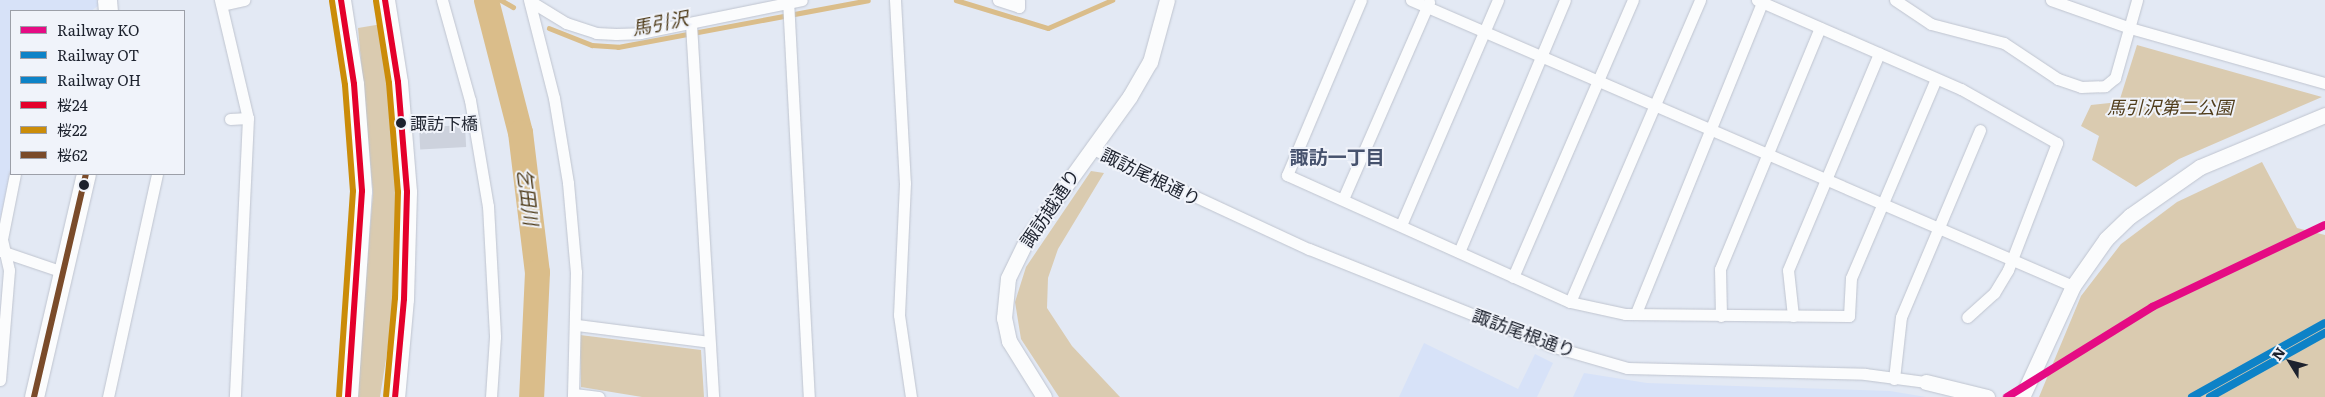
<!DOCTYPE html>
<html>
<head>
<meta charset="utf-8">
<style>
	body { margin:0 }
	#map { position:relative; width:2325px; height:397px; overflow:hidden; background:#e3e9f4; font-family:Literata,"Noto Sans JP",serif }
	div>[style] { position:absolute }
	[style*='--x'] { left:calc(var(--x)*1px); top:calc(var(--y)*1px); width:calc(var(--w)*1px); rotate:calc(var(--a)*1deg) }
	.built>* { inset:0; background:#d7e2f8 }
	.green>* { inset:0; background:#dacbb0 }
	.stream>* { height:4.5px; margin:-2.25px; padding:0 2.25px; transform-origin:2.25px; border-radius:2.25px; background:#dabd8a }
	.river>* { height:25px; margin:-12.5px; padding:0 12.5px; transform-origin:12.5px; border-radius:12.5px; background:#dabd8a }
	.building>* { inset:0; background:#cdd2dd; transform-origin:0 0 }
	.roads { filter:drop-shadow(0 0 1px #bfc4cf) drop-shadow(0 0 1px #bfc4cf) }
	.minor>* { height:11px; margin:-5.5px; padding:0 5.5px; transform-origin:5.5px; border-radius:5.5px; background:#fbfcfd }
	.tertiary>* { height:15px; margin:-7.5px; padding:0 7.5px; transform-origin:7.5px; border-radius:7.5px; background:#fbfcfd }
	.primary>* { height:19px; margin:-9.5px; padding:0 9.5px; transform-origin:9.5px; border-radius:9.5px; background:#fbfcfd }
	.bus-1>* { height:6px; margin:-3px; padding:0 3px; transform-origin:3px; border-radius:3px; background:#e4002b }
	.bus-2>* { height:6px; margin:-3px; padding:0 3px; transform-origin:3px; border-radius:3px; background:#cb8c09 }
	.bus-3>* { height:6px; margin:-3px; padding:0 3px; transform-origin:3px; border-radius:3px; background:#7a4b2a }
	.rail-1>* { height:8px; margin:-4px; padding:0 4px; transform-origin:4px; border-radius:4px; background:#e50b84 }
	.rail-2>* { height:8px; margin:-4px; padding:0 4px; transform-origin:4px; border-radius:4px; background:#0d82c7 }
	.rail-3>* { height:8px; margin:-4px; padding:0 4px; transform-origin:4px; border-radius:4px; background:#0d82c7 }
	.dots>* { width:14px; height:14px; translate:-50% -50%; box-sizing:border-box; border:2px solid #f0f3fa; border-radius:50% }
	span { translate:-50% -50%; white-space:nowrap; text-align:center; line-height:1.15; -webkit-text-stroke:4px #f0f3fa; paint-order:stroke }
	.bus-label { font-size:17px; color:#1d222e }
	.left { translate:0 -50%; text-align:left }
	.park-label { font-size:18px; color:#503d1b; font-style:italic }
	.street-label { font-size:18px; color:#1d222e }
	.water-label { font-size:19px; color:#513e1c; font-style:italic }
	.neighbourhood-label { font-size:19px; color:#46526d; font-weight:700 }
	.legend { position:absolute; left:10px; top:10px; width:175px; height:165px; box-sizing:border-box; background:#f0f3fa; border:1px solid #9c9fa8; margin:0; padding:6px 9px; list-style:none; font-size:15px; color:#1d222e }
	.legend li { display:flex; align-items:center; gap:10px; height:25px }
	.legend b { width:25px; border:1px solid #9c9fa8 }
	.north { position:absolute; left:2265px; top:337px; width:50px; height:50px; -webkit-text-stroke:4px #f0f3fa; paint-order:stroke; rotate:306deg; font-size:14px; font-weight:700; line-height:20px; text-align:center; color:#1d222e }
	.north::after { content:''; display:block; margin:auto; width:18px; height:22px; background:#1d222e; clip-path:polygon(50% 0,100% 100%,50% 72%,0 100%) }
</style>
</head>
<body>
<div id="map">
	<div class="built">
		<div style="clip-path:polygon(0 0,98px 0,99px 5px,91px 11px,11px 11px,11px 171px,0 219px)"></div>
		<div style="clip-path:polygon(1424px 343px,1518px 389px,1535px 354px,1553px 363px,1537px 397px,1399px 397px)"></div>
		<div style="clip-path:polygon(1584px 373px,1647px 383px,1890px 391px,1926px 397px,1573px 397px)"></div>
	</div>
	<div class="green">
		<div style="clip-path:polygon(382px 24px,396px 147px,395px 302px,380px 397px,356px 397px,373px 193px,358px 28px)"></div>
		<div style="clip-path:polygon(2137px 45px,2322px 97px,2179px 159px,2136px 187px,2092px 160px,2099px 136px,2081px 126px,2091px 105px,2119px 102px)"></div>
		<div style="clip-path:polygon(2262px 162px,2297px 228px,2325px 235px,2325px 397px,2039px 397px,2081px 296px,2121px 244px,2177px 202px)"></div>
		<div style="clip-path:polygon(1091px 171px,1104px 173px,1058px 249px,1048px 278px,1047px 308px,1072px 346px,1120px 397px,1059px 397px,1021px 339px,1015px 302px,1026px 267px)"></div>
		<div style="clip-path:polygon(580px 335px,701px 350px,704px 397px,642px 397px,581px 387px)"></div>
	</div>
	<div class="stream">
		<div style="--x:501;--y:0;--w:14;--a:30"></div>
		<div style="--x:956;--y:0;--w:96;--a:16.9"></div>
		<div style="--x:1048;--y:28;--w:70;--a:-23.6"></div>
		<div style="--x:549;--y:28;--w:46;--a:21.6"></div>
		<div style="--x:592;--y:45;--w:26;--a:4"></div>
		<div style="--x:618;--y:47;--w:254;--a:-10.6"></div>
	</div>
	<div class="river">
		<div style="--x:486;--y:0;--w:136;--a:75.6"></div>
		<div style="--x:520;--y:132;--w:141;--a:83.1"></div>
		<div style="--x:537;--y:272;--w:125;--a:92.7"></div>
	</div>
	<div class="building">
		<div style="left:465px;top:125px;width:22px;height:46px;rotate:87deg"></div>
	</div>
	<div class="roads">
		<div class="minor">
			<div style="--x:220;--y:0;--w:121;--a:76.7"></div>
			<div style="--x:248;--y:118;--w:279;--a:92.7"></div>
			<div style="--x:442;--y:0;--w:104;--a:74.4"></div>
			<div style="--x:470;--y:100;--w:108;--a:80.4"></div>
			<div style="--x:488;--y:206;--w:131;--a:86.9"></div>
			<div style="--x:495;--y:337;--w:60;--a:93.8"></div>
			<div style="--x:529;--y:0;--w:101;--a:75.7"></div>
			<div style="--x:554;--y:98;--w:86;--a:80.6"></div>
			<div style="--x:568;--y:183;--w:89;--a:84.9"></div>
			<div style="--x:576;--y:272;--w:125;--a:91.4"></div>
			<div style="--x:788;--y:0;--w:398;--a:87"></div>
			<div style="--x:895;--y:0;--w:183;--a:86.9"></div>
			<div style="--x:905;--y:183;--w:132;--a:92.6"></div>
			<div style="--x:899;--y:315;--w:83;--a:81.7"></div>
			<div style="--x:998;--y:0;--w:22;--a:18"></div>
			<div style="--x:1019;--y:7;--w:7;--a:-90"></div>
			<div style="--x:1361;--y:0;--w:190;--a:112.9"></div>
			<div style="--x:1287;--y:175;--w:310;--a:24.2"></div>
			<div style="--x:1570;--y:302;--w:56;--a:12.3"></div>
			<div style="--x:1625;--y:314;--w:224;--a:0.5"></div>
			<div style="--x:1849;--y:316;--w:38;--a:-87"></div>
			<div style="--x:1851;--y:278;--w:216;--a:-66.9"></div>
			<div style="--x:1411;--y:0;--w:721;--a:23.37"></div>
			<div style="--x:1757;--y:0;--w:223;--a:23.6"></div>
			<div style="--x:1961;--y:89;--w:110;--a:29.4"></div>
			<div style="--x:2057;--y:143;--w:136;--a:111.1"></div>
			<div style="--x:2008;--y:270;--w:27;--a:121"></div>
			<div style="--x:1994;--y:293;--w:36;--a:138"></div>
			<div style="--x:1895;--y:0;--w:43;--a:33.7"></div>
			<div style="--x:1931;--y:24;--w:75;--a:14.6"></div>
			<div style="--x:2004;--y:43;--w:65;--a:33.7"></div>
			<div style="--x:2058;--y:79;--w:24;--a:19"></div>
			<div style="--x:2081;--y:87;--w:24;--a:-2"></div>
			<div style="--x:2105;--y:86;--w:13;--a:-39"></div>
			<div style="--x:2115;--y:78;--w:81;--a:-74.2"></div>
			<div style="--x:2051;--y:0;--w:84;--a:19.5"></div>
			<div style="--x:2130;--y:28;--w:203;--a:15.8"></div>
			<div style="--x:530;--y:1;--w:42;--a:31.4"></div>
			<div style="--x:566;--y:23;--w:32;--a:18"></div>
			<div style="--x:596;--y:33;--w:20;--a:3"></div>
			<div style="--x:616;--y:34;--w:24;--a:-2"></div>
			<div style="--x:640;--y:33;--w:165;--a:-11.5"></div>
			<div style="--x:222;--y:5;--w:23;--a:-13"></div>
			<div style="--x:691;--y:24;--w:374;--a:86.6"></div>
			<div style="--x:230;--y:119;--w:18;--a:-3"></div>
			<div style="--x:1091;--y:148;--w:240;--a:24.9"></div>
			<div style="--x:1309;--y:249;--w:261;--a:21.8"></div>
			<div style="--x:1551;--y:346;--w:79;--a:16.1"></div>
			<div style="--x:1627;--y:368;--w:238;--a:1.4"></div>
			<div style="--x:1865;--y:374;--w:62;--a:7.5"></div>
			<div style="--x:1343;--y:199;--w:215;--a:-66.4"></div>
			<div style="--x:1401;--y:225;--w:245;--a:-66.7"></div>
			<div style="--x:1;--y:251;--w:65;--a:18.7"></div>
			<div style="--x:1459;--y:252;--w:273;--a:-67.2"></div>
			<div style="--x:1513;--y:277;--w:302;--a:-66.6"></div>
			<div style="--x:1570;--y:302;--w:329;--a:-66.7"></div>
			<div style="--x:1636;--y:313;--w:336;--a:-67.9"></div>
			<div style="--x:1721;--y:316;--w:47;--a:-91.2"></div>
			<div style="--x:1720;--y:269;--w:261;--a:-67.5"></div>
			<div style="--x:1793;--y:316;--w:46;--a:-96.2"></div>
			<div style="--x:1788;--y:270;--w:235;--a:-67.2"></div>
			<div style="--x:577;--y:325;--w:133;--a:7.3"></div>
			<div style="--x:1894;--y:379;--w:62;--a:-83.6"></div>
			<div style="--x:1901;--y:317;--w:203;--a:-67.1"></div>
			<div style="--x:0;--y:380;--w:110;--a:-85.3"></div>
			<div style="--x:9;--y:270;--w:32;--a:-103"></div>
			<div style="--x:2;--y:239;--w:66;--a:-78.7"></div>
			<div style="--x:574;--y:394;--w:25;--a:7"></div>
			<div style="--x:108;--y:397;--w:228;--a:-77.6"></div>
		</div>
		<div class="tertiary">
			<div style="--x:1926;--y:382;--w:63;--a:13.8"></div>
			<div style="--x:1044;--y:397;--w:66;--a:-122"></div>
			<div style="--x:1009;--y:341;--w:24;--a:-102"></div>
			<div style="--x:1004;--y:318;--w:40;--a:-84.3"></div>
			<div style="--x:1008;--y:278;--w:43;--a:-64"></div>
			<div style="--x:1027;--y:239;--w:176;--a:-54.2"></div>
			<div style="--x:1130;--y:96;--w:39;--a:-60"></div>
			<div style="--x:1150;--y:62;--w:64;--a:-74.7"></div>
			<div style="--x:2022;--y:397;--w:122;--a:-65.3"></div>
			<div style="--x:2073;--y:286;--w:57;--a:-54.9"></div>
			<div style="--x:2106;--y:239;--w:33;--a:-44"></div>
			<div style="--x:2130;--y:216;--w:85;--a:-35"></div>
			<div style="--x:2200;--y:167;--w:135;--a:-22.6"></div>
		</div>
		<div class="primary">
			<div style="--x:107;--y:0;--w:11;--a:85"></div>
			<div style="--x:341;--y:0;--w:85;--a:81.2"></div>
			<div style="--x:354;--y:84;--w:107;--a:85.7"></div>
			<div style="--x:362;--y:191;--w:206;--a:93.9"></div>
			<div style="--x:385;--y:0;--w:83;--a:81"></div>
			<div style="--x:398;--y:82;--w:110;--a:85.3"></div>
			<div style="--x:407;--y:192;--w:107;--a:91.6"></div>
			<div style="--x:404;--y:299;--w:98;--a:95.2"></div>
			<div style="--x:34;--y:397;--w:229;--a:-76.9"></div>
		</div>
	</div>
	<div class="bus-1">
		<div style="--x:341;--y:0;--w:85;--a:81.2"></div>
		<div style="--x:354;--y:84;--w:107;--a:85.7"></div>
		<div style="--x:362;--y:191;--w:206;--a:93.9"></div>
		<div style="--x:385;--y:0;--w:83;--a:81"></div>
		<div style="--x:398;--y:82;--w:110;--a:85.3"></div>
		<div style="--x:407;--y:192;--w:107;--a:91.6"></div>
		<div style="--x:404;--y:299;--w:98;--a:95.2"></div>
	</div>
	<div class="bus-2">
		<div style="--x:332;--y:1;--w:85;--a:81.2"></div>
		<div style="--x:345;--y:85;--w:106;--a:85.7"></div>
		<div style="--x:353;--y:191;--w:205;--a:93.9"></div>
		<div style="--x:376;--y:1;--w:83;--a:81"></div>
		<div style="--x:389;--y:83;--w:109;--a:85.3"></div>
		<div style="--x:398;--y:192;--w:106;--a:91.6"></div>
		<div style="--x:395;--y:298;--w:98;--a:95.2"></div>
	</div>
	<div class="bus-3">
		<div style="--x:34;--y:397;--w:229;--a:-76.9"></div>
	</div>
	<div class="rail-1">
		<div style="--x:2007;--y:397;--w:171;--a:-31.8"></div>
		<div style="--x:2152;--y:307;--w:191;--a:-25.4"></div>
	</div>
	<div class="rail-2">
		<div style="--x:2192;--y:397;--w:152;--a:-29.1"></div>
	</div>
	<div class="rail-3">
		<div style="--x:2210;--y:397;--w:132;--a:-29.1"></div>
	</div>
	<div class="dots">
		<div style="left:401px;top:123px;background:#1d222e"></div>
		<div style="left:84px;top:185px;background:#1d222e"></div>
	</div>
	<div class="bus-label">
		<span class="left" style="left:410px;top:123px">諏訪下橋</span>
	</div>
	<div class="park-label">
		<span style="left:2170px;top:107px">馬引沢第二公園</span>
	</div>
	<div class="street-label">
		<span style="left:1151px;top:177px;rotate:26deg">諏訪尾根通り</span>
		<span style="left:1050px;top:208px;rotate:-56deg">諏訪越通り</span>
		<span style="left:1524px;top:333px;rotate:20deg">諏訪尾根通り</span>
	</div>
	<div class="water-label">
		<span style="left:660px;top:23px;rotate:-11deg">馬引沢</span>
		<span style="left:528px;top:197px;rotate:83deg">乞田川</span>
	</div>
	<div class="neighbourhood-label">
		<span style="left:1337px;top:157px">諏訪一丁目</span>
	</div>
	<ul class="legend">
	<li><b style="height:6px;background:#e50b84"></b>Railway KO</li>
	<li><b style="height:6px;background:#0d82c7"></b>Railway OT</li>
	<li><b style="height:6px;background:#0d82c7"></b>Railway OH</li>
	<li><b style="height:6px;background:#e4002b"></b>桜24</li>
	<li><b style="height:6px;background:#cb8c09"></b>桜22</li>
	<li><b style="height:6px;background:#7a4b2a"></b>桜62</li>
	</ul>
	<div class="north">N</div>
</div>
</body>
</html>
